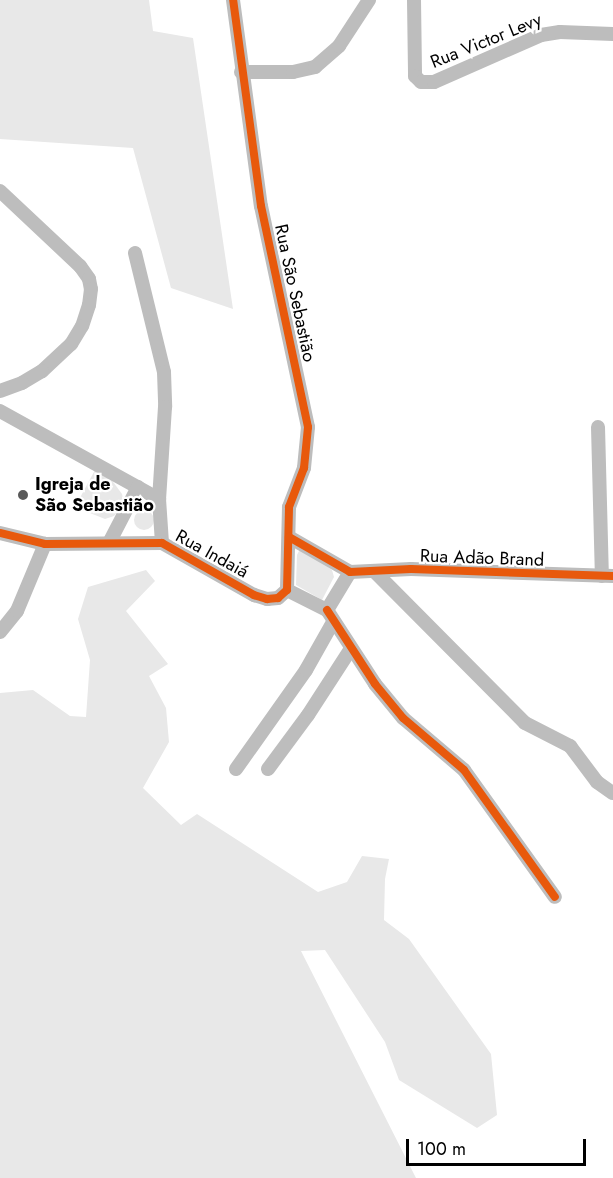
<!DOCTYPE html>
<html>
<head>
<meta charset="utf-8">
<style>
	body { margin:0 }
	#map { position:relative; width:613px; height:1178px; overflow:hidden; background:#fff; font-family:Jost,sans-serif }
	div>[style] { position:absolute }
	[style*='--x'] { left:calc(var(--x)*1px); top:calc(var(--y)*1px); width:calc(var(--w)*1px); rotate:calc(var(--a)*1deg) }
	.green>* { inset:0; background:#e8e8e8 }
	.round { border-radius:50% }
	.minor>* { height:14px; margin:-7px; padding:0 7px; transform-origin:7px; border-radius:7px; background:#bdbdbd }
	.cycleway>* { height:8px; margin:-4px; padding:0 4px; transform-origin:4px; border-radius:4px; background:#e8590c }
	.dots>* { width:16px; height:16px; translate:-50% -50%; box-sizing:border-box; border:3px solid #fff; border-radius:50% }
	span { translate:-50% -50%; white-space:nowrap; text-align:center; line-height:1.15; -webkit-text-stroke:4.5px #fff; paint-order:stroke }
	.street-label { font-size:18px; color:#000 }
	.poi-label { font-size:18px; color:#000; font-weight:700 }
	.left { translate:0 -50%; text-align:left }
	.scale { position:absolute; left:406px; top:1139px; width:180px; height:27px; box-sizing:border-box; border:3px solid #000; border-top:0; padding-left:8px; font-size:18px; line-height:21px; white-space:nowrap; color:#000; -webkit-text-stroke:4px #fff; paint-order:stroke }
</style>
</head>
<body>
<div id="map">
	<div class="green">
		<div style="clip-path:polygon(0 0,149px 0,153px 31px,193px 38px,233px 309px,171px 288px,133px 148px,0 139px)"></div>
		<div style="clip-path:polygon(95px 470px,111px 479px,122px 494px,124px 503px,114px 516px,105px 519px,75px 507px)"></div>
		<div class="round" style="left:134px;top:510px;width:20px;height:20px"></div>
		<div style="clip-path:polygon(304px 550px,332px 570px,334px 577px,322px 600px,296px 585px,297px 555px,299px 551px)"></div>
		<div style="clip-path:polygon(146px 570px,155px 581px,126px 611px,168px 664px,149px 676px,166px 708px,169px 742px,143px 788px,181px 825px,197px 814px,318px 892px,347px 882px,362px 856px,389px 859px,385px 879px,384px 920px,409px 939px,491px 1054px,497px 1115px,477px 1128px,399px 1080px,385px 1042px,325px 950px,301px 951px,416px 1178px,0 1178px,0 693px,33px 690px,70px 716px,86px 717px,90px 660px,78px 619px,88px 587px)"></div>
	</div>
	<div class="minor">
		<div style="--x:233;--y:0;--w:208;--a:82.3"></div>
		<div style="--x:261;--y:206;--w:226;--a:78"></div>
		<div style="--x:308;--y:427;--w:41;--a:95.6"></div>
		<div style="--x:304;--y:468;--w:42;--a:111"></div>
		<div style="--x:289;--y:507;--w:83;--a:91.4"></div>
		<div style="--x:414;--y:0;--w:76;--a:89.2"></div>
		<div style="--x:415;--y:76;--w:8;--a:45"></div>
		<div style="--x:421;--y:82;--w:13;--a:0"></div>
		<div style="--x:434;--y:82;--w:117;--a:-23.7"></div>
		<div style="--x:541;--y:35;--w:19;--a:-9"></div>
		<div style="--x:560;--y:32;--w:53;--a:2.2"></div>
		<div style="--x:241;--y:72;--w:52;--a:0"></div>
		<div style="--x:293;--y:72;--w:23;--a:-13"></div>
		<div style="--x:315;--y:67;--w:32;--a:-41"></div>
		<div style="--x:339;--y:46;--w:55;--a:-56.9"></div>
		<div style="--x:0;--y:191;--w:110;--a:43.2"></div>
		<div style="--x:80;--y:266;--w:16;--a:55"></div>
		<div style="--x:89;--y:279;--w:10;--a:79"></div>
		<div style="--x:91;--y:289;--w:16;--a:97"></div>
		<div style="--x:89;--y:305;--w:22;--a:108"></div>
		<div style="--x:82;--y:326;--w:21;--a:121"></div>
		<div style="--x:71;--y:344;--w:40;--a:137"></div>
		<div style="--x:42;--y:371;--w:23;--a:149"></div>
		<div style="--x:22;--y:383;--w:23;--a:160"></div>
		<div style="--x:135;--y:253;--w:122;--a:76.3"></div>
		<div style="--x:164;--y:372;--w:35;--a:88"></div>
		<div style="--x:165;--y:407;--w:92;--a:93.7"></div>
		<div style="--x:159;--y:499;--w:44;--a:86.1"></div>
		<div style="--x:0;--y:411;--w:182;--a:29"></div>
		<div style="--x:598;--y:427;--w:149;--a:88.5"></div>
		<div style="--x:0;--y:533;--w:46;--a:13.7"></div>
		<div style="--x:45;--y:544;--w:117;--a:-0.5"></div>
		<div style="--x:162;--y:543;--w:106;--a:29.5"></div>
		<div style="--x:254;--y:595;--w:14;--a:17"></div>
		<div style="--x:267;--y:599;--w:11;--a:-5"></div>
		<div style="--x:278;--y:598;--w:12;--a:-42"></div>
		<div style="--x:289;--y:537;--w:70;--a:29.8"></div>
		<div style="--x:350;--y:572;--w:61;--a:-2.8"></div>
		<div style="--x:411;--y:569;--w:202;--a:2"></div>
		<div style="--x:109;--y:543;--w:63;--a:-62.6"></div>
		<div style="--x:376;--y:573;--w:211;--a:45.2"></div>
		<div style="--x:525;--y:723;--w:51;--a:27.1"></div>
		<div style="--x:570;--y:746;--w:45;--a:53.1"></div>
		<div style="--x:597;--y:782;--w:19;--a:35"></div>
		<div style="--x:287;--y:590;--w:45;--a:26.6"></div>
		<div style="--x:327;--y:610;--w:88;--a:57"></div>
		<div style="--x:375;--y:684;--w:44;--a:50.5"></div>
		<div style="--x:403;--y:718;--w:80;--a:40.4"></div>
		<div style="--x:464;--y:770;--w:156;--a:54.4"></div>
		<div style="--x:327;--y:610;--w:44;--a:-58.8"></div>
		<div style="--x:0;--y:632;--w:27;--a:-51"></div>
		<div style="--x:17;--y:611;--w:73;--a:-67.3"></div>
		<div style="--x:236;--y:769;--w:121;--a:-54.7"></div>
		<div style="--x:306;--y:670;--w:55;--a:-60.6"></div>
		<div style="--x:268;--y:769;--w:67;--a:-53.5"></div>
		<div style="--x:308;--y:715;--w:77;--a:-57.1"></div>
	</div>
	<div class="cycleway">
		<div style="--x:0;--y:533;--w:46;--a:13.7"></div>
		<div style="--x:45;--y:544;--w:117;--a:-0.5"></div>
		<div style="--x:162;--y:543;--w:106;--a:29.5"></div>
		<div style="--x:254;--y:595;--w:14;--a:17"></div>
		<div style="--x:267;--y:599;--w:11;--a:-5"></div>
		<div style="--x:278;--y:598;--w:12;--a:-42"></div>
		<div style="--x:287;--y:590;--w:83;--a:-88.6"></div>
		<div style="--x:289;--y:507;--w:42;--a:-69"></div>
		<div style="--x:304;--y:468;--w:41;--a:-84.4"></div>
		<div style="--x:308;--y:427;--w:226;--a:-102"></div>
		<div style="--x:261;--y:206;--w:208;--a:-97.7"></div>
		<div style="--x:289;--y:537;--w:70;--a:29.8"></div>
		<div style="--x:350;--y:572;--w:61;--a:-2.8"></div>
		<div style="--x:411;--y:569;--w:202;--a:2"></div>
		<div style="--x:327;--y:610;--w:88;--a:57"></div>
		<div style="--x:375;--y:684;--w:44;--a:50.5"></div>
		<div style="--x:403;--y:718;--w:80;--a:40.4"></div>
		<div style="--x:464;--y:770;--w:156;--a:54.4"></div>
	</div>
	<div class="dots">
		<div style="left:23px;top:495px;background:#595959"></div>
	</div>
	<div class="street-label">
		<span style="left:486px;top:41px;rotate:-22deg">Rua Victor Levy</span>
		<span style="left:295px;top:293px;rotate:78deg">Rua São Sebastião</span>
		<span style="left:212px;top:554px;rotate:29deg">Rua Indaiá</span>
		<span style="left:482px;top:558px;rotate:2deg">Rua Adão Brand</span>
	</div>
	<div class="poi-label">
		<span class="left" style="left:35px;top:495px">Igreja de<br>São Sebastião</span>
	</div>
	<div class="scale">100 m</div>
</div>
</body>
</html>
